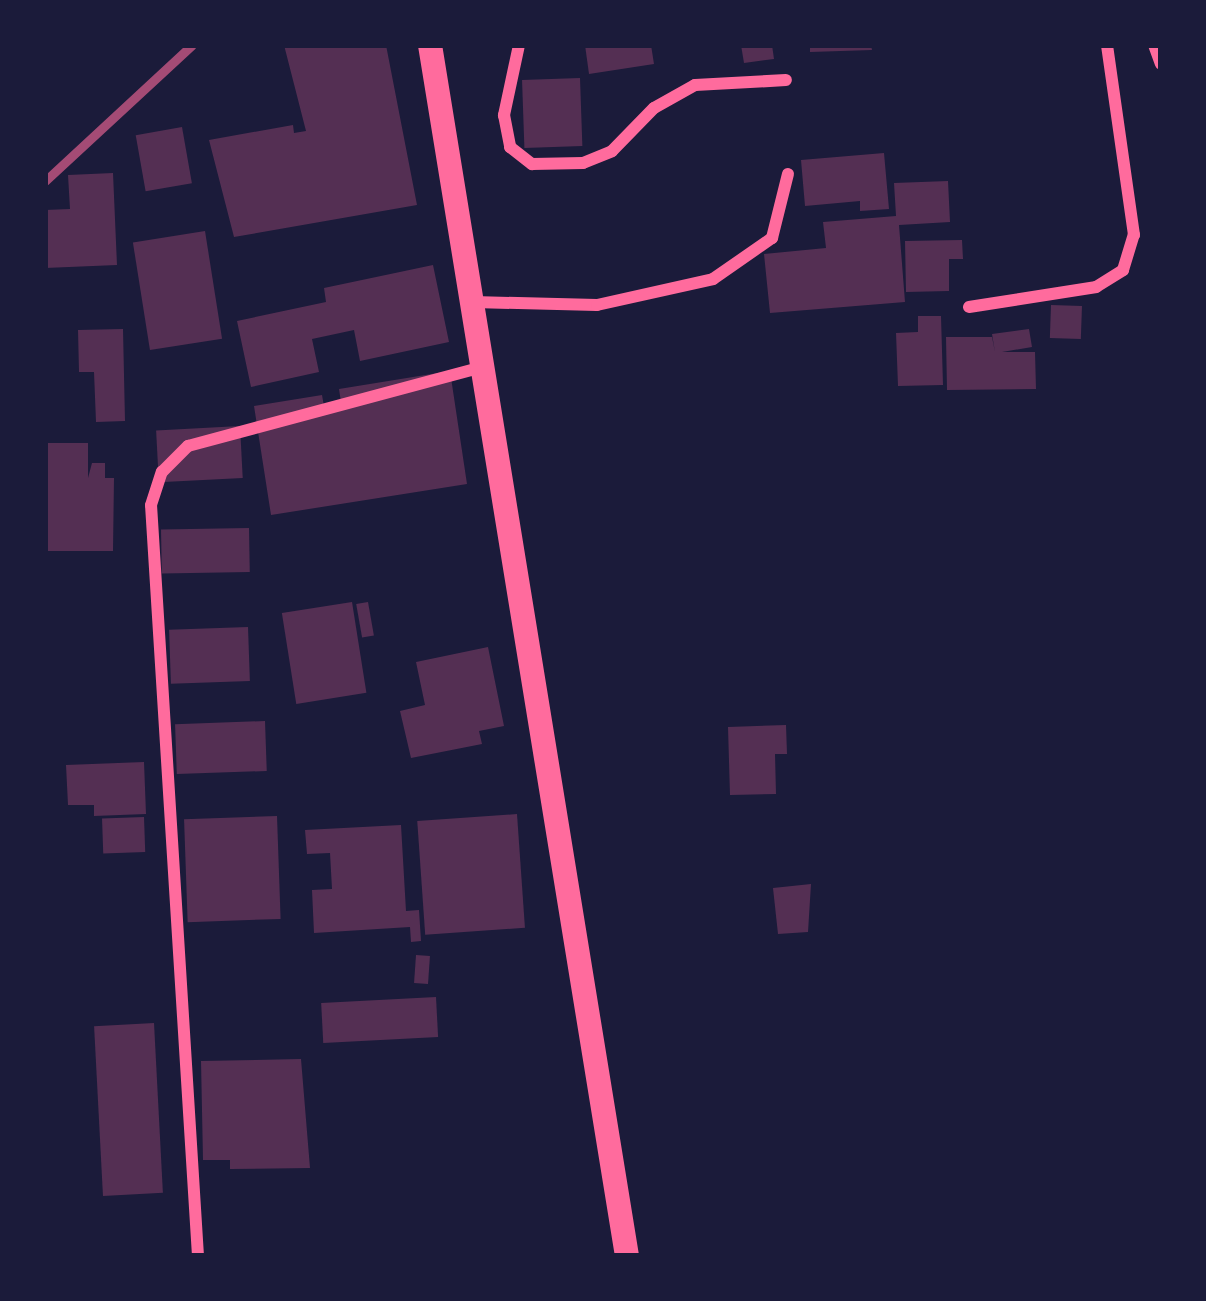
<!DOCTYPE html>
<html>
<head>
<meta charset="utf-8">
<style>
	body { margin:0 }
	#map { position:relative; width:1206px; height:1301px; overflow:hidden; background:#1b1b3a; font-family:"Exo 2",sans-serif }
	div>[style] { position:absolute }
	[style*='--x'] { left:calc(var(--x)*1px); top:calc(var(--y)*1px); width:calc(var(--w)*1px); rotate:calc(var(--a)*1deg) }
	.building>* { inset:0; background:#542f53; transform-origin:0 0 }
	.minor>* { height:12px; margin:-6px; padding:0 6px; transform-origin:6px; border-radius:6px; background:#ff6b9d }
	.secondary>* { height:24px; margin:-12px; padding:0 12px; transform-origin:12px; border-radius:12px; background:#ff6b9d }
	.rail>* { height:9px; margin:-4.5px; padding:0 4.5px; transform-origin:4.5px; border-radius:4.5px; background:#a44b75 }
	span { translate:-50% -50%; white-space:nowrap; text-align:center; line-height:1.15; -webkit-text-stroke:9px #1b1b3a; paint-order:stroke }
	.frame { position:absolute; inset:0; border:48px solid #1b1b3a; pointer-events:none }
</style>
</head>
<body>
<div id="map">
	<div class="building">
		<div style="clip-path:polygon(284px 45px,386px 45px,417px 205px,234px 237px,209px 140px,293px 125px,294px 133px,306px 131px)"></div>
		<div style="clip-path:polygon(585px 45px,651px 45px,654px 64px,589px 74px)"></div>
		<div style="clip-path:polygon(741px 45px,772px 45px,774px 59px,744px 63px)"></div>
		<div style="clip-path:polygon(810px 45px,871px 45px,872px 50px,810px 52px)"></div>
		<div style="left:580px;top:78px;width:68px;height:58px;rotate:88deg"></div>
		<div style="left:182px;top:127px;width:57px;height:47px;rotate:80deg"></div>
		<div style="clip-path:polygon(884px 153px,889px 209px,860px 211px,860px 201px,805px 206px,801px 160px)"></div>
		<div style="clip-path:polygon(113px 173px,117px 265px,45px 268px,45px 210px,70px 209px,68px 175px)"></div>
		<div style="clip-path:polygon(948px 181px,950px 222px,899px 225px,905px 302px,770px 313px,764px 254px,826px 248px,823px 222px,896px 216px,894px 183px)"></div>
		<div style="left:205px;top:231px;width:109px;height:73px;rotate:81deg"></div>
		<div style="clip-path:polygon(962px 240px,963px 259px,949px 259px,949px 291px,906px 292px,905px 241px)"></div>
		<div style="clip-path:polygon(433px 265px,449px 342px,360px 361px,354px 330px,312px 339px,319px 372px,251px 387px,237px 321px,326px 302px,324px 288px)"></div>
		<div style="left:1051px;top:305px;width:31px;height:33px;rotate:2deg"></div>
		<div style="clip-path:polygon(918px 316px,941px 316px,943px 385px,898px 386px,896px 333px,918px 332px)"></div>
		<div style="clip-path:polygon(123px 329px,125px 421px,96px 422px,94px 372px,79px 372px,78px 330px)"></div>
		<div style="clip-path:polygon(1029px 329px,1032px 347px,1002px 352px,1035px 352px,1036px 389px,947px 390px,946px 337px,992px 337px,995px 352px,992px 334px)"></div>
		<div style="clip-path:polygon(450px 371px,467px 484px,271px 515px,254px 406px,322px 395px,325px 412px,342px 409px,339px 389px)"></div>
		<div style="left:240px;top:426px;width:52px;height:84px;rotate:87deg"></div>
		<div style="clip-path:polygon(45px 443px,88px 443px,88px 478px,92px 463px,105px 463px,105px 478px,114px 478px,113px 551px,45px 551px)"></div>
		<div style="left:249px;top:528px;width:44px;height:88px;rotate:89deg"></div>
		<div style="left:352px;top:602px;width:92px;height:71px;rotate:81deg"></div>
		<div style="left:368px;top:602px;width:34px;height:12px;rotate:80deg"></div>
		<div style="left:248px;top:627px;width:54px;height:79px;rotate:88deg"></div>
		<div style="clip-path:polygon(488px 647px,504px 726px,479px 731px,482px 744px,411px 758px,400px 711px,425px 705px,416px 662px)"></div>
		<div style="left:265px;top:721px;width:50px;height:90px;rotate:88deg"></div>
		<div style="clip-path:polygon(786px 725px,787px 754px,775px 754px,776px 794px,730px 795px,728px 727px)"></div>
		<div style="clip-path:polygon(144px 762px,146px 814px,94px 816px,94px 805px,68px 805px,66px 765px)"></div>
		<div style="left:517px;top:814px;width:114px;height:100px;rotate:86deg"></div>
		<div style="left:277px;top:816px;width:103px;height:93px;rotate:88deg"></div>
		<div style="left:144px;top:817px;width:35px;height:42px;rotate:88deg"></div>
		<div style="clip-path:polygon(401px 825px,406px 911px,419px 910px,421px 941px,411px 942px,410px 927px,314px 933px,312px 890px,332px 889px,330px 853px,307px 854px,305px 830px)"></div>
		<div style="clip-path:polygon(811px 884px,808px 932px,778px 934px,773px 888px)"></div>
		<div style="left:416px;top:955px;width:14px;height:28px;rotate:4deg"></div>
		<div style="left:436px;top:997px;width:40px;height:115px;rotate:87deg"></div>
		<div style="left:154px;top:1023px;width:170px;height:60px;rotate:87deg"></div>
		<div style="clip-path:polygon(301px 1059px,310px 1168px,230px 1169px,230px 1160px,203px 1160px,201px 1061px)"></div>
	</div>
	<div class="minor">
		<div style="--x:519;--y:45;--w:72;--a:102.1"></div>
		<div style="--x:504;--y:115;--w:33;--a:79"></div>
		<div style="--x:510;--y:147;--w:28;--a:38"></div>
		<div style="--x:532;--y:164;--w:51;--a:-1.1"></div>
		<div style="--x:583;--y:163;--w:31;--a:-22"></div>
		<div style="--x:612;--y:151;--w:60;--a:-45.7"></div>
		<div style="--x:654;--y:108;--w:47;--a:-29.3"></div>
		<div style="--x:695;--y:85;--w:91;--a:-3.1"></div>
		<div style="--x:1154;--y:45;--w:20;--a:70"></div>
		<div style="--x:473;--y:302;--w:124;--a:1.4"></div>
		<div style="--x:597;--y:305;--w:119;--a:-12.6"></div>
		<div style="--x:713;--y:279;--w:72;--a:-34.8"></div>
		<div style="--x:772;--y:238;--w:66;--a:-76"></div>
		<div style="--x:969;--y:307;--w:129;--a:-8.9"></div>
		<div style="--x:1096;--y:287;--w:32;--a:-32"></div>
		<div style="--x:1123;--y:270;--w:37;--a:-73"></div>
		<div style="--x:1134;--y:235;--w:192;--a:-98.1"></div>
		<div style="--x:198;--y:1256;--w:752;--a:-93.58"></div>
		<div style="--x:151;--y:505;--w:35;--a:-72"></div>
		<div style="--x:162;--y:472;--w:37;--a:-45"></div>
		<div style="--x:188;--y:446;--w:304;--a:-15"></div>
	</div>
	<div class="secondary">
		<div style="--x:430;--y:45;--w:1227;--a:80.76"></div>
	</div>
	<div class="rail">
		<div style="--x:45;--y:181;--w:200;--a:-42.8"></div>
	</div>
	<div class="frame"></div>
</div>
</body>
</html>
